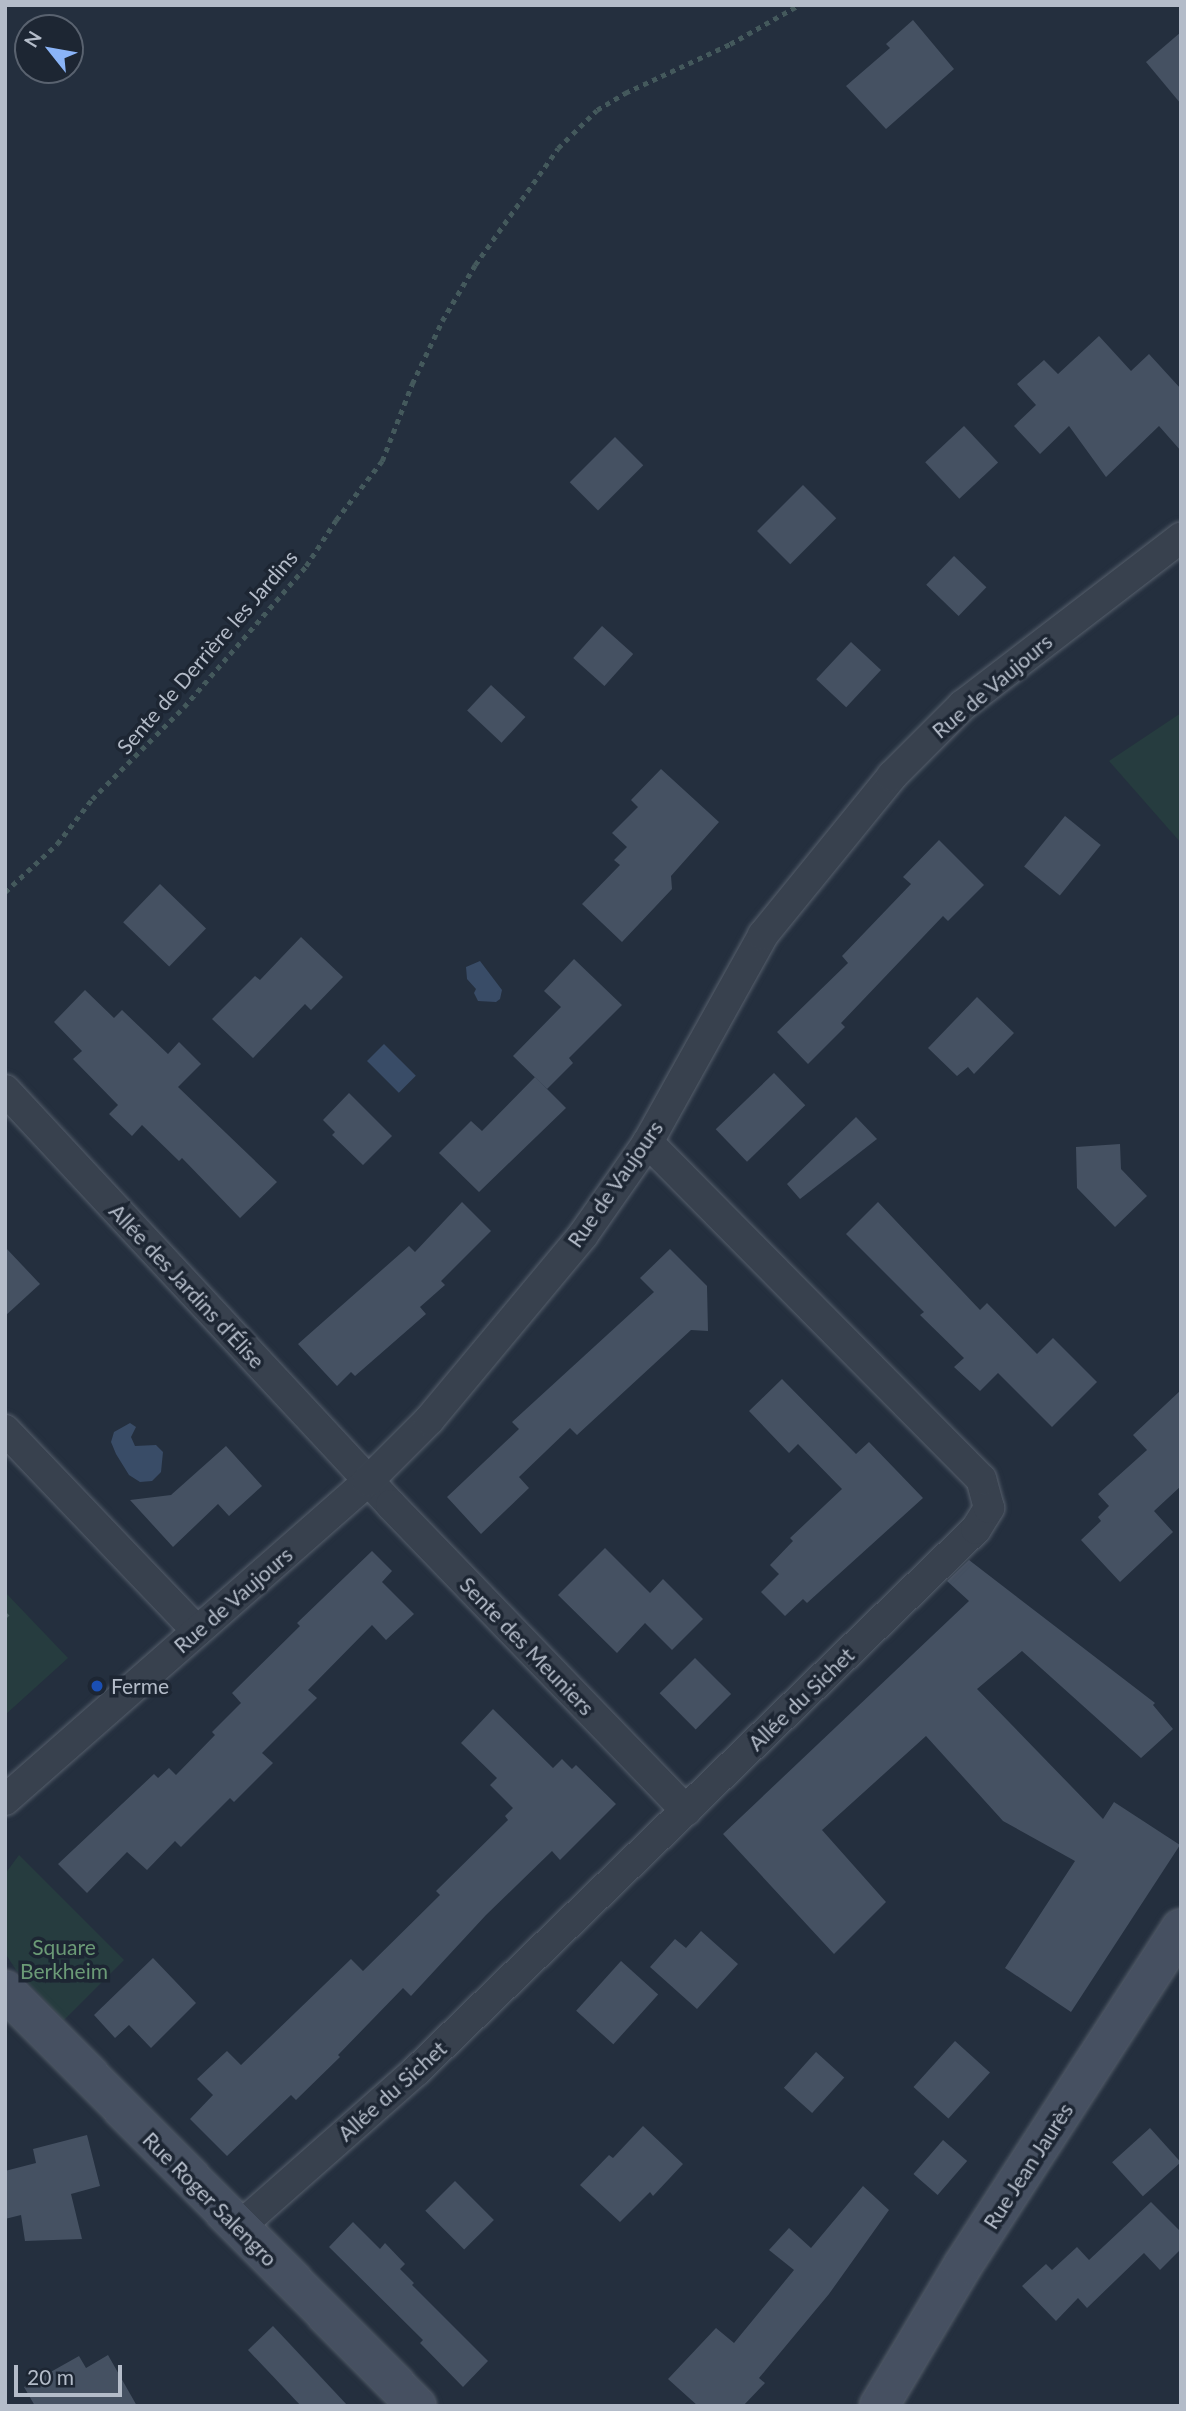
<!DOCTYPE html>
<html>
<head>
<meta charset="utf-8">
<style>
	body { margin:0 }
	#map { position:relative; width:1186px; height:2411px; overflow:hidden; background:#242f3e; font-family:Lato,sans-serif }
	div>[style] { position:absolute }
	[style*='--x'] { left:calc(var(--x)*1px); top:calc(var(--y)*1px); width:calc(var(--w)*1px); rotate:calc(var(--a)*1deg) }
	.green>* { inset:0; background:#263c3f }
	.water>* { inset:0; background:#394c67; transform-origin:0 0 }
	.building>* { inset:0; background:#455162; transform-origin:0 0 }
	.path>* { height:4.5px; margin-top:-2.25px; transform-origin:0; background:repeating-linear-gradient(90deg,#44595c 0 5px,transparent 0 10px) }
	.roads { filter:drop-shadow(0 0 2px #565f6c) drop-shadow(0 0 2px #565f6c) }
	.street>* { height:30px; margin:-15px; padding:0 15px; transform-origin:15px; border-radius:15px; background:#38414e }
	.secondary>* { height:38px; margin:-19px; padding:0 19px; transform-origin:19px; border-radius:19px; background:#465061 }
	.dots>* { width:19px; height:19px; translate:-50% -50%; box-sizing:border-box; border:4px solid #1d2633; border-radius:50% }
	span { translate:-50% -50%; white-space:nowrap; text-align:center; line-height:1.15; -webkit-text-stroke:7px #1d2633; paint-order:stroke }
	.street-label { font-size:21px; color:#b4bcc9 }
	.poi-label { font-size:21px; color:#b4bcc9 }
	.left { translate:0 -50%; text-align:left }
	.park-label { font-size:21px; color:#6b9a76 }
	.frame { position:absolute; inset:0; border:7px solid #b4bcc9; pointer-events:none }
	.north { position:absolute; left:14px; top:14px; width:70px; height:70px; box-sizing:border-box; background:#1d2633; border:2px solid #59626f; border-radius:50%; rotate:301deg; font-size:19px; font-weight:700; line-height:28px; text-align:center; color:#b4bcc9 }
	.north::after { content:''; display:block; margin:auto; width:24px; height:32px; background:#8ab4f8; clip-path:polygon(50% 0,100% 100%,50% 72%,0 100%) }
	.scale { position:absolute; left:14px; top:2365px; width:108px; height:32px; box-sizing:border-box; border:4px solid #b4bcc9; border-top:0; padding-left:9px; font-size:21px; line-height:24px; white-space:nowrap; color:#b4bcc9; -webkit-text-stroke:5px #1d2633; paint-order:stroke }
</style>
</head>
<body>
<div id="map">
	<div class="green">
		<div style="clip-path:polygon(1181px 713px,1181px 843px,1109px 761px)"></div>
		<div style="clip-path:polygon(5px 1592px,68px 1658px,5px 1715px)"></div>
		<div style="clip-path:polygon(19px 1855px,124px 1960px,64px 2020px,16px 1970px,5px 1953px,5px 1874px)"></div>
	</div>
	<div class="water">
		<div style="clip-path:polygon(480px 961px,502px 990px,500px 999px,496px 1002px,478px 1001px,474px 993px,476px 989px,467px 979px,466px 967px)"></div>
		<div style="left:384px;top:1044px;width:45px;height:24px;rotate:45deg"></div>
		<div style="clip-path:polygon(130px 1423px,136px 1427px,131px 1437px,135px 1446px,156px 1445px,163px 1452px,161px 1472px,152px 1481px,140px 1482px,129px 1475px,116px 1454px,111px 1442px,114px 1432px)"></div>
	</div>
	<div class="building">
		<div style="clip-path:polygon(913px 20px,954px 69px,886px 129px,846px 86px,890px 48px,886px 44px)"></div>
		<div style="clip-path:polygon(1181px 32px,1181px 104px,1146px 62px)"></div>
		<div style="clip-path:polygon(1099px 336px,1131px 371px,1149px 354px,1181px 389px,1181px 451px,1159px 426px,1106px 477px,1069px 426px,1040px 454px,1014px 426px,1036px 405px,1017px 384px,1044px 360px,1058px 374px)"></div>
		<div style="left:964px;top:426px;width:50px;height:53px;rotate:47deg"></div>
		<div style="left:615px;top:437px;width:40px;height:64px;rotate:45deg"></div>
		<div style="left:803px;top:485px;width:47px;height:65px;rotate:45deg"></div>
		<div style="left:954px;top:556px;width:45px;height:40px;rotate:44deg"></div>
		<div style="left:602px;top:626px;width:42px;height:43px;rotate:42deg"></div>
		<div style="left:851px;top:642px;width:41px;height:51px;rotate:43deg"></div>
		<div style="left:491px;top:685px;width:47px;height:35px;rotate:43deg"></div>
		<div style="clip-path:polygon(661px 769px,719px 822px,671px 876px,672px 889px,622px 942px,582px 904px,620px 865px,614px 860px,627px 847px,612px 833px,638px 807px,631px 800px)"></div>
		<div style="left:1065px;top:816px;width:46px;height:65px;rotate:39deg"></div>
		<div style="clip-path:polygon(939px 840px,984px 885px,948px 921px,943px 916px,841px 1023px,845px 1027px,808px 1064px,777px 1032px,848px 963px,842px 956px,911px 884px,903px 877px)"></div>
		<div style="left:160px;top:884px;width:64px;height:53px;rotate:44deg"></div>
		<div style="clip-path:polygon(301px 937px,343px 977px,311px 1010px,305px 1004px,253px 1058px,212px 1019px,255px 976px,260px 980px)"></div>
		<div style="clip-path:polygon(574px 959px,622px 1005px,569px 1058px,573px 1063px,547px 1089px,513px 1056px,561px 1007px,544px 991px)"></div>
		<div style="clip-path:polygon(85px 990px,114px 1018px,122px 1010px,168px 1054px,179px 1042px,201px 1064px,178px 1087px,277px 1182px,240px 1218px,182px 1158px,179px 1161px,142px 1125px,132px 1136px,109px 1114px,118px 1105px,73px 1059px,82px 1051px,54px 1022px)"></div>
		<div style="clip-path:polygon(977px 997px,1014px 1033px,974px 1074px,968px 1067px,957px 1076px,928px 1048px)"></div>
		<div style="left:774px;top:1073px;width:45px;height:81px;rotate:46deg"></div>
		<div style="clip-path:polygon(535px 1077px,566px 1108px,479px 1192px,439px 1153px,471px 1121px,482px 1131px)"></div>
		<div style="clip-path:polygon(349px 1093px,392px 1136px,363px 1165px,332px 1135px,335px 1132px,323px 1120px)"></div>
		<div style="clip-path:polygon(856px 1117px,877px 1139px,800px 1199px,787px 1184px)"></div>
		<div style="clip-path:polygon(1120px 1144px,1121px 1169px,1147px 1196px,1115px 1227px,1077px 1188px,1076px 1147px)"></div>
		<div style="clip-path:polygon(462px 1202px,491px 1231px,441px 1281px,445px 1285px,420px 1307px,426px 1314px,355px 1376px,351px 1372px,337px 1386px,298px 1344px,409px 1246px,415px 1252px)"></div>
		<div style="clip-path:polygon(878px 1202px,980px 1310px,987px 1303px,1037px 1354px,1053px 1338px,1097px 1382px,1052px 1427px,998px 1373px,980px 1391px,954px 1367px,964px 1358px,920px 1315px,924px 1312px,846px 1234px)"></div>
		<div style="clip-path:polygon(5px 1247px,40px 1284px,5px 1316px)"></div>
		<div style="clip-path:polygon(670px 1249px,707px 1286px,708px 1331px,691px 1330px,577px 1435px,570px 1428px,519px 1477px,529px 1488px,481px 1534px,447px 1497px,519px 1429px,512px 1422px,654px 1292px,640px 1278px)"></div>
		<div style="clip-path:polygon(782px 1379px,856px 1454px,869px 1442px,923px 1498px,807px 1603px,803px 1599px,785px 1616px,761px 1592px,779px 1574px,770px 1565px,793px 1541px,790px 1538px,842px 1489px,798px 1444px,789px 1453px,749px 1411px)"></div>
		<div style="clip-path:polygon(1181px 1390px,1181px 1486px,1154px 1511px,1173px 1532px,1120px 1582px,1081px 1540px,1101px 1521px,1098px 1517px,1109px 1506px,1098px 1494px,1147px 1450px,1133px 1435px)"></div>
		<div style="clip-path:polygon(226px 1446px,262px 1486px,229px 1516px,218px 1504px,173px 1547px,130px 1500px,171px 1495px)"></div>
		<div style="clip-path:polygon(605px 1548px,650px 1593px,663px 1579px,703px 1619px,672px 1650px,645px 1623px,617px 1653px,558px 1595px)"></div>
		<div style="clip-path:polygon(372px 1551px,392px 1571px,382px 1582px,414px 1614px,386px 1640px,372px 1625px,308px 1690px,317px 1698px,262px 1753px,273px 1763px,234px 1802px,230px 1798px,181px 1847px,175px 1841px,147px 1870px,127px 1852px,87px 1893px,58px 1864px,154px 1774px,158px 1778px,169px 1768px,176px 1775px,215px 1735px,212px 1732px,241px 1703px,232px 1693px,300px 1626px,297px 1623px)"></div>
		<div style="clip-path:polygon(969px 1560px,1155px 1703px,1153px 1705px,1173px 1729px,1141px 1758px,1022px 1651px,977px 1689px,1103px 1819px,1114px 1802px,1180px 1845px,1071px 2012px,1005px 1968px,1075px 1861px,1003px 1821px,926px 1736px,822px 1830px,886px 1902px,834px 1954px,723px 1834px,969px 1601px,947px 1581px)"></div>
		<div style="left:695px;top:1658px;width:51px;height:50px;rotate:45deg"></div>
		<div style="clip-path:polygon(493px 1709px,553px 1768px,562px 1759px,572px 1769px,576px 1765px,616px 1804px,560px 1860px,552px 1851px,486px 1915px,411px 1996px,403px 1988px,338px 2055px,340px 2057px,296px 2100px,291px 2095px,227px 2156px,190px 2119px,213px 2095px,197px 2079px,227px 2051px,241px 2065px,351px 1959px,363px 1971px,440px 1895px,436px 1891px,508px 1820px,505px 1816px,513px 1808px,490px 1785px,497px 1778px,461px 1743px)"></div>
		<div style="clip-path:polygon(701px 1931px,738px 1964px,697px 2009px,650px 1967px,675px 1939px,686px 1948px)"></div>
		<div style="clip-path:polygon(153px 1958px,196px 2003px,151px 2048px,129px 2025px,115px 2038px,94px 2015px)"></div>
		<div style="left:621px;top:1961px;width:50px;height:67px;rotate:42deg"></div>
		<div style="left:955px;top:2041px;width:47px;height:62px;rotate:42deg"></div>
		<div style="left:816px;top:2052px;width:38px;height:48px;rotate:42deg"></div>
		<div style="clip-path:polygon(643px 2126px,683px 2164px,653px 2196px,650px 2192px,620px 2222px,580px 2185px,609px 2155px,613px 2158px)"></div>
		<div style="left:1150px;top:2128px;width:46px;height:51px;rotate:48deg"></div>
		<div style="clip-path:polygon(87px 2135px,100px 2186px,71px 2194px,82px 2239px,25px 2241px,21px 2215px,5px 2219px,5px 2171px,36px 2163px,33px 2149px)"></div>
		<div style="left:943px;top:2140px;width:32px;height:45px;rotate:41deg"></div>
		<div style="left:455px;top:2181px;width:55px;height:42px;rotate:45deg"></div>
		<div style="clip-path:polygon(863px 2186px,889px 2210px,829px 2294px,759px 2378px,765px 2383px,743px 2406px,698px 2406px,668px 2379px,716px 2328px,734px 2343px,794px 2270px,769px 2250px,789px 2228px,811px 2248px)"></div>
		<div style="clip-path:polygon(1151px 2202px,1181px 2232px,1181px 2249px,1160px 2270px,1144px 2253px,1087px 2308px,1078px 2298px,1056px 2321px,1022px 2286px,1046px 2264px,1052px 2270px,1077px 2247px,1089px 2260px)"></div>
		<div style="clip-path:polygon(353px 2222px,380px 2249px,385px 2243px,405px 2264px,400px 2269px,414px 2283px,412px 2285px,488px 2361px,463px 2387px,420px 2343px,423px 2340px,329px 2247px)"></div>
		<div style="clip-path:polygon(273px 2326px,348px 2406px,301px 2406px,248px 2350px)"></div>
		<div style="clip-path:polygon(108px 2355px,137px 2406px,35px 2406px,24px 2387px,79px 2356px,86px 2368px)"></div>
	</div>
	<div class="path">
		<div style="--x:5;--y:892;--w:71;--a:-42.7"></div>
		<div style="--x:57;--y:844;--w:57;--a:-52.1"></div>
		<div style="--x:92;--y:799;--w:130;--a:-45"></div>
		<div style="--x:184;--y:707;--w:186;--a:-49.1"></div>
		<div style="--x:306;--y:566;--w:55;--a:-56.9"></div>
		<div style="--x:336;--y:520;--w:75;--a:-52.1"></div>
		<div style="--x:382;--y:461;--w:83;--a:-68.7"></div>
		<div style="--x:412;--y:384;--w:70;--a:-64.5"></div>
		<div style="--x:442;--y:321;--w:65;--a:-59.5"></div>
		<div style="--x:475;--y:265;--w:143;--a:-54.6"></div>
		<div style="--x:558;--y:148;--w:54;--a:-44.3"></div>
		<div style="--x:597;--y:110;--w:33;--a:-31"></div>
		<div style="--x:625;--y:93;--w:116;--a:-25"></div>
		<div style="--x:730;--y:44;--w:79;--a:-29.5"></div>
		<div style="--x:5;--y:1614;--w:4;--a:45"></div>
	</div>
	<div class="roads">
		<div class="street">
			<div style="--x:5;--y:1090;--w:567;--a:47.07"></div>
			<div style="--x:391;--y:1505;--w:425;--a:46"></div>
			<div style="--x:5;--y:1430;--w:278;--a:46.3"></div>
			<div style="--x:5;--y:1800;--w:483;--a:-41.3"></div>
			<div style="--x:368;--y:1481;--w:86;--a:-45"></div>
			<div style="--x:429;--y:1420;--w:241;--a:-50.2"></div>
			<div style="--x:583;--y:1235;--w:113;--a:-55"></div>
			<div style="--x:648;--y:1142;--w:237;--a:-60.9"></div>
			<div style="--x:763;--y:935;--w:205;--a:-50.9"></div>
			<div style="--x:892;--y:776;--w:100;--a:-45"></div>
			<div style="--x:963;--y:705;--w:275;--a:-37.5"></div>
			<div style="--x:238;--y:2228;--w:237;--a:-41.4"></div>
			<div style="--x:416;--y:2071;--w:779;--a:-44.06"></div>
			<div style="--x:976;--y:1529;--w:25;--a:-58"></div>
			<div style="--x:989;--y:1508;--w:30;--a:-105"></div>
			<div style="--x:981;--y:1479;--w:474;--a:-134.7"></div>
		</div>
		<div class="secondary">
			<div style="--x:5;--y:1990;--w:585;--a:45.28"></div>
			<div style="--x:879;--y:2406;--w:164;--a:-59.2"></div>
			<div style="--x:963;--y:2265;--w:401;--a:-57.1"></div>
		</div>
	</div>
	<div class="dots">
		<div style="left:97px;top:1686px;background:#1a4fb4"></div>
	</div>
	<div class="street-label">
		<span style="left:207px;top:652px;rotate:-49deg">Sente de Derrière les Jardins</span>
		<span style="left:992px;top:686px;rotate:-40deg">Rue de Vaujours</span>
		<span style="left:615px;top:1184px;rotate:-55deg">Rue de Vaujours</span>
		<span style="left:187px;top:1286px;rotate:47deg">Allée des Jardins d'Élise</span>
		<span style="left:233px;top:1600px;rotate:-41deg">Rue de Vaujours</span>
		<span style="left:527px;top:1646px;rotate:46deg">Sente des Meuniers</span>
		<span style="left:801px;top:1699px;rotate:-44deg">Allée du Sichet</span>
		<span style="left:392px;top:2091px;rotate:-42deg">Allée du Sichet</span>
		<span style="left:1028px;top:2166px;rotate:-57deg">Rue Jean Jaurès</span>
		<span style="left:210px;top:2199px;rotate:45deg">Rue Roger Salengro</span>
	</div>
	<div class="poi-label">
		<span class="left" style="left:111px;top:1686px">Ferme</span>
	</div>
	<div class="park-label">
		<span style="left:64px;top:1959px">Square<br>Berkheim</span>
	</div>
	<div class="frame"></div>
	<div class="north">N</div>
	<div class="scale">20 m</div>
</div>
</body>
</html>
